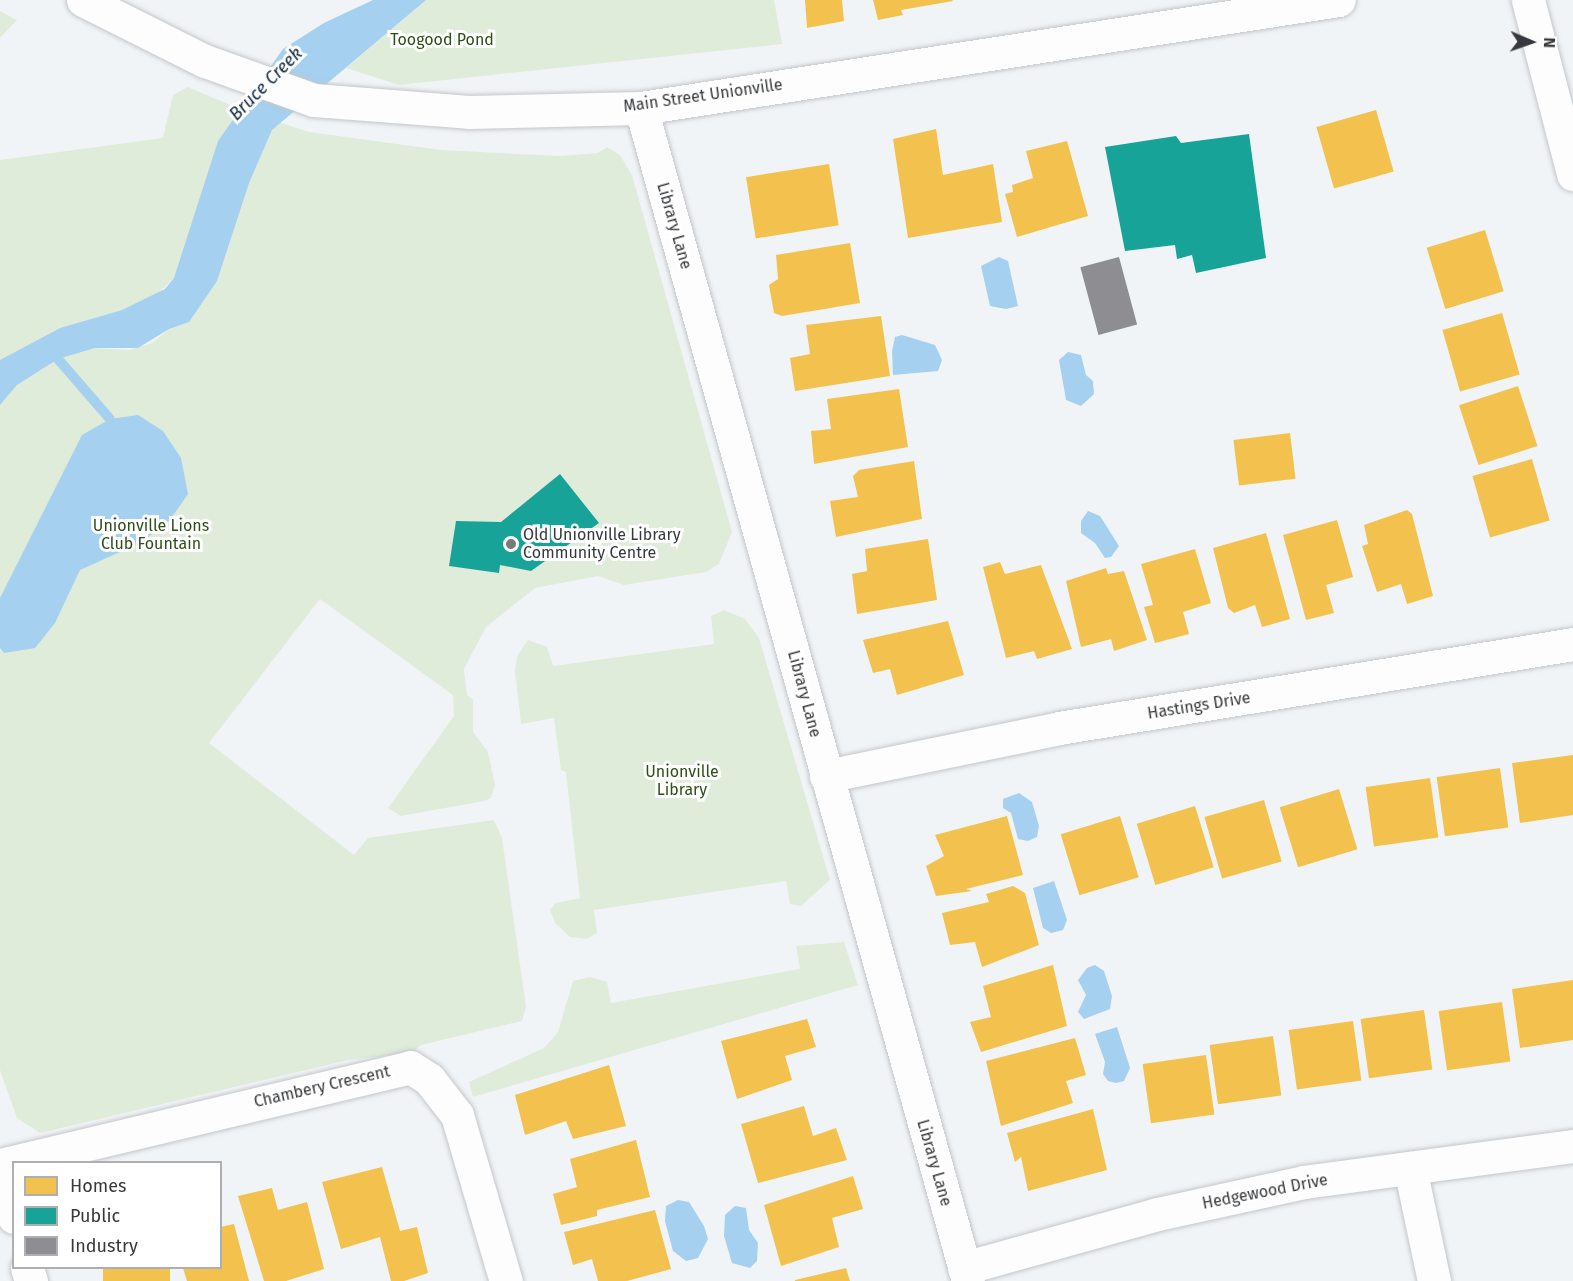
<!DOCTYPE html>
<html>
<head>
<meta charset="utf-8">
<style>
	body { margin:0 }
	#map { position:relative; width:1573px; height:1281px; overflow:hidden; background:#f1f4f7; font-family:"Fira Sans",sans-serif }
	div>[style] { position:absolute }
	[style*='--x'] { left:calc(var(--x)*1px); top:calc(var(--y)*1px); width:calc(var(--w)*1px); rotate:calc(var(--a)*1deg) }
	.green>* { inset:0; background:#dfecda }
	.water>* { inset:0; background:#a5d0ef }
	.homes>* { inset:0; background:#f2c14e; transform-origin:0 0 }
	.public>* { inset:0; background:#17a398 }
	.industry>* { inset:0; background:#8d8d92; transform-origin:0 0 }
	.stream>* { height:10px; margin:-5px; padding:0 5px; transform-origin:5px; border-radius:5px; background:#a5d0ef }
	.roads { filter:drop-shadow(0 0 2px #c4c6c9) drop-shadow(0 0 2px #c4c6c9) }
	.street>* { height:33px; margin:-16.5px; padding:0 16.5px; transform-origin:16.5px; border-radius:16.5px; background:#fdfdfe }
	.secondary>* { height:33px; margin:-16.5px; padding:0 16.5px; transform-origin:16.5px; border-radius:16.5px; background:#fdfdfe }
	.dots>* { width:16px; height:16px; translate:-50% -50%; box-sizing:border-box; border:3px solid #fff; border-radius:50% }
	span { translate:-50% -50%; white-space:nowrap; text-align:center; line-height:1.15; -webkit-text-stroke:6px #fff; paint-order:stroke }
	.park-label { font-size:16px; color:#2d4e14 }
	.street-label { font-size:16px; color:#36383b }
	.poi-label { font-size:16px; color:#36383b }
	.left { translate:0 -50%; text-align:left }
	.water-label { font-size:18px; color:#122e40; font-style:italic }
	.legend { position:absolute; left:12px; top:1161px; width:210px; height:108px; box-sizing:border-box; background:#fff; border:2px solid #afafb1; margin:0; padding:8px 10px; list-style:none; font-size:18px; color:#36383b }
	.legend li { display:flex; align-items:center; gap:12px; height:30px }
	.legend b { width:30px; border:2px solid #afafb1 }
	.north { position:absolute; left:1501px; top:12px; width:60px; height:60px; -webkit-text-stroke:4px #fff; paint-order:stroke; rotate:92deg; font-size:16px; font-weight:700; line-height:24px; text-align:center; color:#36383b }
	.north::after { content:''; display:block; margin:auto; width:21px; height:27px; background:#36383b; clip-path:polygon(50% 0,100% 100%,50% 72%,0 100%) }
</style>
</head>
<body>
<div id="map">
	<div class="green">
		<div style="clip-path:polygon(426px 0,774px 0,782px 44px,399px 85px,346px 68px)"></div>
		<div style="clip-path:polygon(0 11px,17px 20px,0 38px)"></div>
		<div style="clip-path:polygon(188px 87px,242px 110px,309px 132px,441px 150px,560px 156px,598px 153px,607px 147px,620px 155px,632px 175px,732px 532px,719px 564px,706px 572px,624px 585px,598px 576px,535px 588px,486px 627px,464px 669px,467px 695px,473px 699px,473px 732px,488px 752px,495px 785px,491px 798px,484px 801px,401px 816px,388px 808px,454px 716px,453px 695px,320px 599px,209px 743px,354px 855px,368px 838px,494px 820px,502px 838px,526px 1007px,522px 1021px,421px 1045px,412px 1053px,348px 1060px,40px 1133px,17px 1118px,0 1070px,0 405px,17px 385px,58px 359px,95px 348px,129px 350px,152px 343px,169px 329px,189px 322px,191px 230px,174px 278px,155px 296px,123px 310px,60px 328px,0 360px,0 160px,163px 138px,173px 95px)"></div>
		<div style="clip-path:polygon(724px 610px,745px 619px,759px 638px,830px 880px,801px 906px,790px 904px,786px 881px,594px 910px,597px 933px,587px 939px,570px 937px,555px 923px,550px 910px,556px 903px,580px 898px,566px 772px,561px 770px,554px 718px,521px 724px,515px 671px,517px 656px,528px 640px,547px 647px,553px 666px,714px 644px,711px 616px)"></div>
		<div style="clip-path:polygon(844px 942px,858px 985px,473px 1097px,469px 1082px,544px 1048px,558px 1032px,573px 981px,590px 977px,607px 982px,611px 1003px,800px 969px,796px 946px)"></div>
	</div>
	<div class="water">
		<div style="clip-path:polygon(373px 0,426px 0,272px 130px,249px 183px,217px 281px,189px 322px,169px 329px,138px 348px,95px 348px,58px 359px,17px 385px,0 405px,0 360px,60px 328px,122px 310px,165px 289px,174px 278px,218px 141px,283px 49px,324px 23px)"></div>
		<div style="clip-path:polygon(999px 257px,1008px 261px,1018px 306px,1006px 309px,990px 306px,981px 266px)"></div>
		<div style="clip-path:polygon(902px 335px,935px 345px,942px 360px,938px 371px,893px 375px,892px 351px,895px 337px)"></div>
		<div style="clip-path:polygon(1068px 352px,1081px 355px,1086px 375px,1093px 381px,1094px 394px,1081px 406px,1066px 400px,1059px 360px)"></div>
		<div style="clip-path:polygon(138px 415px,163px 431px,181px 458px,188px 494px,170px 520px,142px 542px,80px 570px,55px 623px,35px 648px,4px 653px,0 648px,0 598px,82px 435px,110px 419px)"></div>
		<div style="clip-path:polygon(1088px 511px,1100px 516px,1119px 546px,1111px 557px,1105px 558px,1095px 543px,1081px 533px,1081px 521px)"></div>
		<div style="clip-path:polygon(1019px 793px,1032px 802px,1039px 826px,1037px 837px,1028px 841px,1018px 839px,1011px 813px,1003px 808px,1003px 799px)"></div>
		<div style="clip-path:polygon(1054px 881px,1067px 920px,1063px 930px,1051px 933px,1043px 928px,1033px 888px)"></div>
		<div style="clip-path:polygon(1095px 965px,1104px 971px,1112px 996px,1110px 1009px,1084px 1019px,1078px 1012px,1086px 995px,1078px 980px,1087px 968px)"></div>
		<div style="clip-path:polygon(1117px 1027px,1130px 1068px,1124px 1081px,1116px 1083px,1108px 1081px,1103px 1074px,1105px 1062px,1095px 1034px)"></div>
		<div style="clip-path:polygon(678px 1200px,689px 1202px,704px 1226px,708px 1239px,698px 1258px,686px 1261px,673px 1251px,665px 1221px,666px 1206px)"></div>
		<div style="clip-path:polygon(735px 1206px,746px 1208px,749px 1230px,758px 1243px,757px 1261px,750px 1268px,732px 1263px,724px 1236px,725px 1215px)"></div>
	</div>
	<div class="homes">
		<div style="clip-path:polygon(805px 0,842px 0,844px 21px,807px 28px)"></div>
		<div style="clip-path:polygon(873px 0,952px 0,953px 1px,901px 10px,903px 15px,878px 20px)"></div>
		<div style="left:1376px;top:110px;width:64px;height:62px;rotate:74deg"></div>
		<div style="clip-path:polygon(936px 129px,943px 175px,993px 164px,1002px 222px,908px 238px,893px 139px)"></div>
		<div style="clip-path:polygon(1067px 141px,1088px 216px,1017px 237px,1005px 194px,1013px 192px,1012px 185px,1033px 178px,1026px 151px)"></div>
		<div style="left:829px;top:164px;width:62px;height:84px;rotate:81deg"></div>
		<div style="left:1485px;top:230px;width:64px;height:61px;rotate:73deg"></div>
		<div style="clip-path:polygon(850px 243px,860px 303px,782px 316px,774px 313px,769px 285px,778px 279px,776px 255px)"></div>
		<div style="left:1502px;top:313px;width:64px;height:62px;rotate:74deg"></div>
		<div style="clip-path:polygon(881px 316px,890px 376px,795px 391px,790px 358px,810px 354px,806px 325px)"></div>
		<div style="left:1518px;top:386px;width:63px;height:62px;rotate:72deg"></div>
		<div style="clip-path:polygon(899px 389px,908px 447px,814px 464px,811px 431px,831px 429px,827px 399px)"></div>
		<div style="left:1290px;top:433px;width:46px;height:57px;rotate:83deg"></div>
		<div style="left:1532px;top:459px;width:64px;height:62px;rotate:74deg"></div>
		<div style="clip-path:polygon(914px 461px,922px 519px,836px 537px,830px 501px,858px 497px,853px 476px,859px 470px)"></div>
		<div style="clip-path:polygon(1407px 510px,1412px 514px,1433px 596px,1407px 604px,1401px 584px,1377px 592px,1362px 546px,1368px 544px,1364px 525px)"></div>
		<div style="clip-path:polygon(1337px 520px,1353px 577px,1326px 585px,1334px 613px,1306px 620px,1283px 535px)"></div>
		<div style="clip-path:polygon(1266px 533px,1290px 619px,1262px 627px,1255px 605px,1234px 613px,1228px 608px,1213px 548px)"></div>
		<div style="clip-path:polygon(928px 539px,937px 600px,857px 614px,852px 574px,867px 571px,865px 549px)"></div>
		<div style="clip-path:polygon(1195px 549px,1211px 603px,1183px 612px,1189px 634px,1155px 643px,1144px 607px,1153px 605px,1141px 564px)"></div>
		<div style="clip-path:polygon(1000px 562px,1005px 574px,1041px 565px,1072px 649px,1037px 659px,1034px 651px,1006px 658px,983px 567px)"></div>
		<div style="clip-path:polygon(1106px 568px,1108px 574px,1124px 571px,1147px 640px,1114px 651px,1111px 639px,1081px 647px,1066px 581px)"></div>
		<div style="clip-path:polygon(948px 621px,964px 675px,897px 695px,890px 669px,873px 673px,863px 640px)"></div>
		<div style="clip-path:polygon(1573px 755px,1573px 815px,1520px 823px,1512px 763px)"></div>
		<div style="left:1500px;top:768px;width:60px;height:64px;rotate:82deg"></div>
		<div style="left:1430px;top:778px;width:60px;height:65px;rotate:82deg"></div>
		<div style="left:1339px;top:789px;width:63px;height:62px;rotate:73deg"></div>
		<div style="left:1264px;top:800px;width:64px;height:62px;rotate:74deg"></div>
		<div style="left:1195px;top:806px;width:64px;height:61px;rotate:73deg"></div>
		<div style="clip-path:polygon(1007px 816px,1023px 875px,966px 889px,972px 891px,936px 896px,926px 866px,944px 856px,935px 835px)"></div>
		<div style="left:1120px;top:816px;width:64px;height:62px;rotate:73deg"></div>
		<div style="clip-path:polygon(1013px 886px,1025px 893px,1039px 945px,982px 967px,975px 942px,950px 945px,942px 913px,989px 902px,986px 894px)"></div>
		<div style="clip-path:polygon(1053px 965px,1067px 1026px,981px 1052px,970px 1022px,991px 1017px,983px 986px)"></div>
		<div style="clip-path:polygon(1573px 980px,1573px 1040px,1520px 1048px,1512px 989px)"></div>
		<div style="left:1502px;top:1002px;width:60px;height:64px;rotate:82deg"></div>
		<div style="left:1424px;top:1010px;width:60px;height:64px;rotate:82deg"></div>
		<div style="clip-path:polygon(807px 1019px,816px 1047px,785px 1056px,792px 1080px,737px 1099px,721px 1041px)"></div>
		<div style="left:1353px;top:1021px;width:60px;height:65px;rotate:82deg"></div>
		<div style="left:1273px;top:1036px;width:60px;height:64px;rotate:82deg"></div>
		<div style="clip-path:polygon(1075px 1038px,1086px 1075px,1066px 1081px,1073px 1103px,1001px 1126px,986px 1061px)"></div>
		<div style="left:1206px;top:1055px;width:60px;height:64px;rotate:82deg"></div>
		<div style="clip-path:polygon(609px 1065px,626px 1126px,573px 1139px,566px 1121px,525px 1135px,515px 1095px)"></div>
		<div style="clip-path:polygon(804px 1106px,813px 1136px,836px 1128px,847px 1160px,758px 1183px,741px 1124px)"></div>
		<div style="clip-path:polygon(1093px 1109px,1107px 1170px,1028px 1191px,1021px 1157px,1015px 1162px,1007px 1133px)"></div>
		<div style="clip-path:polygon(636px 1140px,650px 1197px,597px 1210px,597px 1216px,561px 1225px,553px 1194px,577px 1187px,570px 1159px)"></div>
		<div style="clip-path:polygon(382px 1167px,400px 1231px,417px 1227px,428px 1273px,404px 1281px,391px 1281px,380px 1237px,341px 1249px,322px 1182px)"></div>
		<div style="clip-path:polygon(853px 1176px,863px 1209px,832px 1218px,839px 1247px,781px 1266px,764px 1205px)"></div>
		<div style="clip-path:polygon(272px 1188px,278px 1210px,307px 1202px,324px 1269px,286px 1281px,264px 1281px,238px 1196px)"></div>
		<div style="clip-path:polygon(655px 1210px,671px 1269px,627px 1281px,598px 1281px,592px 1259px,573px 1265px,564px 1232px)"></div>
		<div style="clip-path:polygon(234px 1224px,249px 1281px,187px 1281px,183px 1268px,220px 1268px,220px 1227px)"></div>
		<div style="left:103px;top:1268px;width:67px;height:14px"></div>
		<div style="clip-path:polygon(846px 1268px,850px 1281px,795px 1281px,795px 1280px)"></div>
	</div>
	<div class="public">
		<div style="clip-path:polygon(1249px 134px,1266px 258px,1196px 273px,1192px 255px,1177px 259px,1175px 245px,1125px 251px,1105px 147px,1176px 136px,1181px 143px)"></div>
		<div style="clip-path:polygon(560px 474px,599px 523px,531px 571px,500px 565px,499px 573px,449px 566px,456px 521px,501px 522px)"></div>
	</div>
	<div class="industry">
		<div style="left:1119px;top:257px;width:70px;height:40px;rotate:75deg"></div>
	</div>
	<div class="stream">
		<div style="--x:58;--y:359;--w:79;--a:49.1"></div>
	</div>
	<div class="roads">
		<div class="street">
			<div style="--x:83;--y:0;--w:136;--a:26.6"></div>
			<div style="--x:205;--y:61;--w:116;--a:19.7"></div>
			<div style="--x:314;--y:100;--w:155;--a:4.4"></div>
			<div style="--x:469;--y:112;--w:172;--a:-1.3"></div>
			<div style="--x:641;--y:108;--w:706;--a:-8.8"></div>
			<div style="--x:1528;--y:0;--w:180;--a:75.5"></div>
			<div style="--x:641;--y:108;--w:1218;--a:74.42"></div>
			<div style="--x:826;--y:776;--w:238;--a:-11.6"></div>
			<div style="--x:1059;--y:728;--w:521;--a:-9.28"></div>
			<div style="--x:0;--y:1165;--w:422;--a:-13.4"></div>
			<div style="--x:410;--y:1067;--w:22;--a:32"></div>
			<div style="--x:429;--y:1079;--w:46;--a:52.1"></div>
			<div style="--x:457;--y:1115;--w:173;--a:73.6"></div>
			<div style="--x:1410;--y:1168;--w:116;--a:78"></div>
			<div style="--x:964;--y:1268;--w:200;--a:-15.6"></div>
			<div style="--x:1157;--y:1214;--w:150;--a:-12.3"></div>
			<div style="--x:1304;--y:1182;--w:271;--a:-7.6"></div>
		</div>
		<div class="secondary">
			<div style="--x:0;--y:1167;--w:52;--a:74.4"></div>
			<div style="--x:27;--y:1268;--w:14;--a:73"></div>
		</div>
	</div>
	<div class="dots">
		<div style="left:511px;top:544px;background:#777a7d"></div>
	</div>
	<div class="park-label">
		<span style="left:442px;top:40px">Toogood Pond</span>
		<span style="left:151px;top:535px">Unionville Lions<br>Club Fountain</span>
		<span style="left:682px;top:781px">Unionville<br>Library</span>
	</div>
	<div class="street-label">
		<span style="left:703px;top:96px;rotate:-8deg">Main Street Unionville</span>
		<span style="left:674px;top:226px;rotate:74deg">Library Lane</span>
		<span style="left:804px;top:694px;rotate:75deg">Library Lane</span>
		<span style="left:1199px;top:706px;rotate:-9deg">Hastings Drive</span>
		<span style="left:322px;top:1087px;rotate:-13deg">Chambery Crescent</span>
		<span style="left:934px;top:1163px;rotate:74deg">Library Lane</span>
		<span style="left:1265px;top:1192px;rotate:-11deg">Hedgewood Drive</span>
	</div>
	<div class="poi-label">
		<span class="left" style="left:523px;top:544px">Old Unionville Library<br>Community Centre</span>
	</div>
	<div class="water-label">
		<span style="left:266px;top:84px;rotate:-45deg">Bruce Creek</span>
	</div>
	<ul class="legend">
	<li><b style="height:16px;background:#f2c14e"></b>Homes</li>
	<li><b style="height:16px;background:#17a398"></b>Public</li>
	<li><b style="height:16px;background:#8d8d92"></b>Industry</li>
	</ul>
	<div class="north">N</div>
</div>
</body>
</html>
